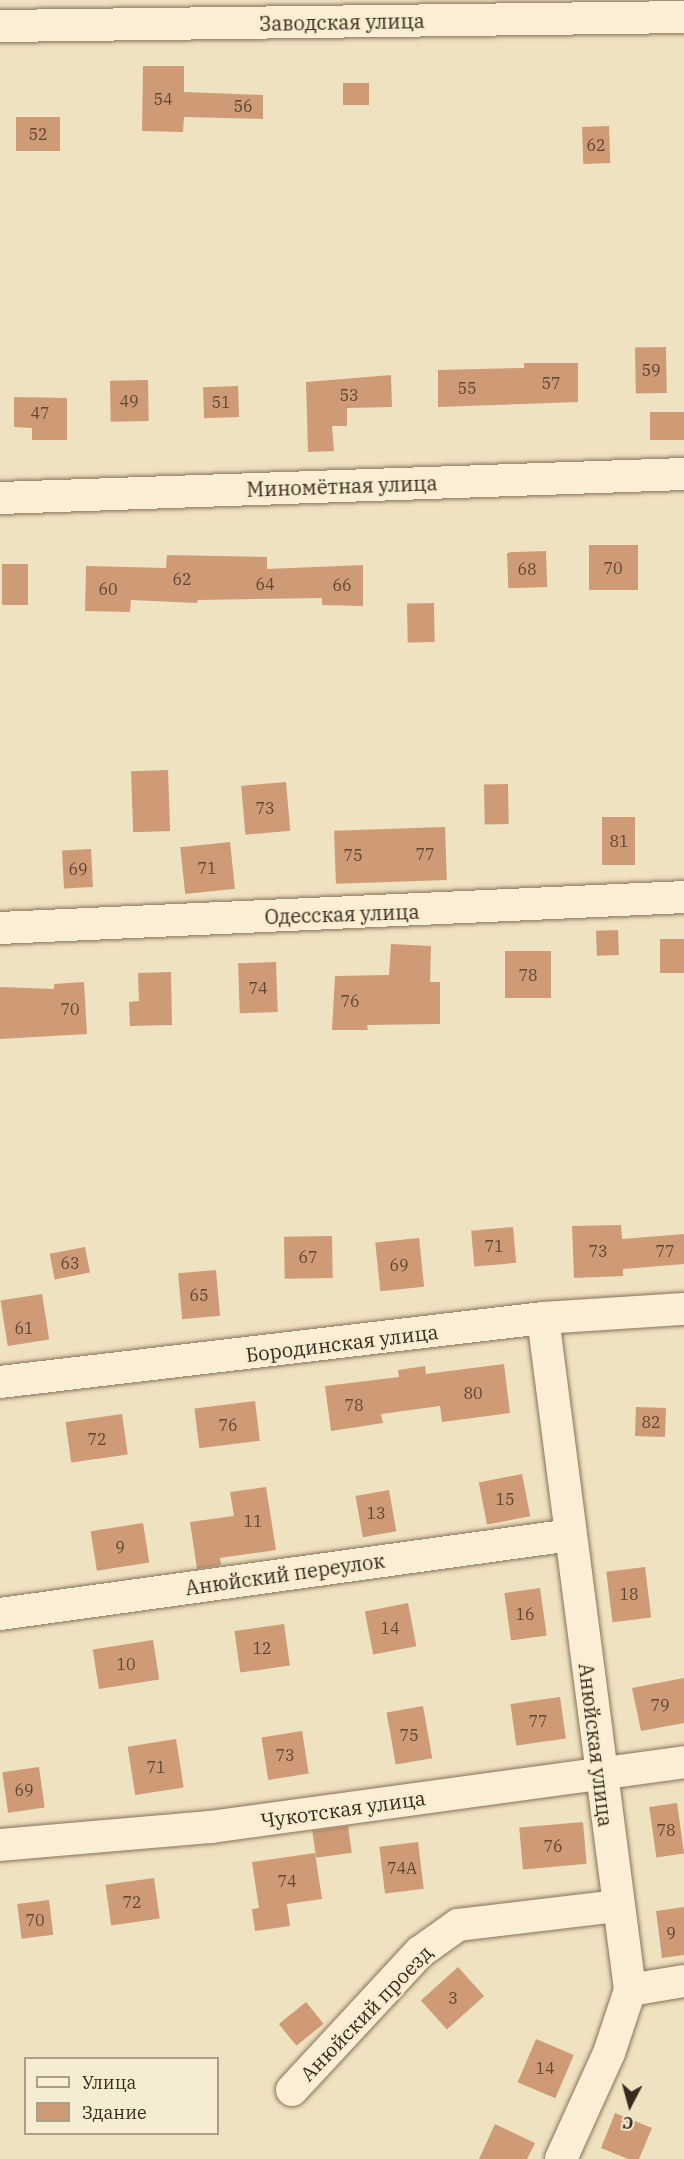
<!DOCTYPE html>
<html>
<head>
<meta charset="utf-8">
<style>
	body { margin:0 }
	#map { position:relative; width:684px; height:2159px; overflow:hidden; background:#efe2c1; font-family:"IBM Plex Serif",serif }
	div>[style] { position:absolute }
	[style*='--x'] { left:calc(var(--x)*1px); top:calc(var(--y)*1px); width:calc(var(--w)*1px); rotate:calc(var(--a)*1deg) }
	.building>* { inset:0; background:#ce9b76; transform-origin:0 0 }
	.roads { filter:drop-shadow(0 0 2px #897258) drop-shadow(0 0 2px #897258) }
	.minor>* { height:32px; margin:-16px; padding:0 16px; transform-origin:16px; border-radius:16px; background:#faefd5 }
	span { translate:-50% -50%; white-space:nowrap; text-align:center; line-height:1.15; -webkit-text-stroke:4.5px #f6ecd1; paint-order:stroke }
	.number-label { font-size:16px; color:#5e4633 }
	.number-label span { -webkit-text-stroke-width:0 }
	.street-label { font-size:20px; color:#382a1d }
	.legend { position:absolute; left:24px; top:2057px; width:195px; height:78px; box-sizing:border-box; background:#f6ecd1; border:2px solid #aa9e89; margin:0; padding:8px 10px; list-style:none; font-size:18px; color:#382a1d }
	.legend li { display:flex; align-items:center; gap:12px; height:30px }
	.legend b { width:30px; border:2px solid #aa9e89 }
	.north { position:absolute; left:600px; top:2075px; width:60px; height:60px; -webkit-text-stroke:4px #f6ecd1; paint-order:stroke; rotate:186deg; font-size:16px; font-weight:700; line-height:24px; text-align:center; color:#382a1d }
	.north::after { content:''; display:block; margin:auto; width:21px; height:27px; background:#382a1d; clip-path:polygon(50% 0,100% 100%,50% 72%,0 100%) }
</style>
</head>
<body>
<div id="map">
	<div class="building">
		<div style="clip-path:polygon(143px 66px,184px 66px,184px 92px,263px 95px,263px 119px,184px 117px,183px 132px,142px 131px)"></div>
		<div style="left:343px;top:83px;width:26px;height:22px"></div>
		<div style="left:16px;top:117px;width:44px;height:34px"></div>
		<div style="left:609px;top:126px;width:37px;height:27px;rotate:88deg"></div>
		<div style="left:666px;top:347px;width:46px;height:31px;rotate:89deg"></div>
		<div style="clip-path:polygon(524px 363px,578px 363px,578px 402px,438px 407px,438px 370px,524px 368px)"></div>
		<div style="clip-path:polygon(391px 375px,392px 407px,347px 408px,347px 426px,332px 426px,334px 451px,308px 452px,306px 382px)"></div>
		<div style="left:148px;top:380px;width:41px;height:38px;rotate:89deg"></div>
		<div style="left:238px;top:386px;width:31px;height:35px;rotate:88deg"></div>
		<div style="clip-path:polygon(14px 397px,67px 398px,67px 440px,32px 440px,32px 428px,14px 427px)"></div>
		<div style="left:684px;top:412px;width:28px;height:34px;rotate:90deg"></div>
		<div style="left:638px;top:545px;width:45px;height:49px;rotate:90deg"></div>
		<div style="left:546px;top:551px;width:36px;height:39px;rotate:88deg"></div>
		<div style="clip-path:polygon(167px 555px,267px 557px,267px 569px,363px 565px,363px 606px,322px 605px,322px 598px,198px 600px,197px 603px,131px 600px,130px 612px,85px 611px,86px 566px,166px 568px)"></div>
		<div style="left:2px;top:564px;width:26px;height:41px"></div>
		<div style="left:434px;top:603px;width:39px;height:27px;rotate:89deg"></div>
		<div style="left:168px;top:770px;width:61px;height:37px;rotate:88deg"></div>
		<div style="left:286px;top:782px;width:49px;height:45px;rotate:85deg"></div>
		<div style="left:508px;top:784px;width:40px;height:24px;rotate:89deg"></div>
		<div style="left:602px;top:817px;width:33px;height:48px"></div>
		<div style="left:445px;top:827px;width:53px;height:111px;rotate:88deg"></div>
		<div style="left:230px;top:842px;width:47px;height:50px;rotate:84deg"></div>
		<div style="left:91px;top:849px;width:38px;height:29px;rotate:87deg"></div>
		<div style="left:618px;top:930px;width:25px;height:22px;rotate:88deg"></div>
		<div style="left:660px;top:939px;width:24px;height:34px"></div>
		<div style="clip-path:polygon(391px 944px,431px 946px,430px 982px,440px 982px,440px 1024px,367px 1025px,368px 1030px,332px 1030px,335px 976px,389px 975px)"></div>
		<div style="left:505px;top:951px;width:46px;height:47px"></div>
		<div style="left:276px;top:962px;width:50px;height:38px;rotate:88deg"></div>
		<div style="clip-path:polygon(171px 972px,172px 1025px,130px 1026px,129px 1002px,139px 1001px,138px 973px)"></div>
		<div style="clip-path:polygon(84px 982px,87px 1034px,0 1039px,0 987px,54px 989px,54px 984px)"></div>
		<div style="clip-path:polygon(621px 1225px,622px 1239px,684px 1234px,684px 1264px,623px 1269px,623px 1276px,574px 1278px,572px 1226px)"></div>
		<div style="left:513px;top:1227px;width:36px;height:42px;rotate:85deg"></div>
		<div style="left:332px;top:1236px;width:42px;height:48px;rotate:89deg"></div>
		<div style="left:419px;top:1238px;width:49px;height:44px;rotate:84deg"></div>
		<div style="left:85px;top:1247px;width:26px;height:36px;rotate:79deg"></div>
		<div style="left:216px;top:1270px;width:46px;height:38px;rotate:85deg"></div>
		<div style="left:42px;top:1294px;width:46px;height:42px;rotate:81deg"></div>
		<div style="clip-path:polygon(504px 1364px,510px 1413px,442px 1422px,440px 1406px,381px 1414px,383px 1423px,331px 1431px,325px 1386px,399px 1377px,398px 1370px,425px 1366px,426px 1374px)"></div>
		<div style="left:255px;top:1401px;width:40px;height:61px;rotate:83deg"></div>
		<div style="left:636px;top:1407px;width:30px;height:29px;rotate:2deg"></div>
		<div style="left:122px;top:1414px;width:41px;height:57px;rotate:82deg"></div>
		<div style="left:522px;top:1474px;width:43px;height:44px;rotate:79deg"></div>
		<div style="clip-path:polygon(266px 1487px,276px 1550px,220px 1558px,221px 1565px,197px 1569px,190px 1522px,234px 1516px,230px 1492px)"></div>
		<div style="left:389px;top:1490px;width:42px;height:34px;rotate:80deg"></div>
		<div style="left:143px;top:1523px;width:40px;height:53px;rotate:81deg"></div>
		<div style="left:645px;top:1567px;width:51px;height:39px;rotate:83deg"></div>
		<div style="left:540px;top:1588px;width:48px;height:36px;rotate:82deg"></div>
		<div style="left:408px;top:1603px;width:44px;height:44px;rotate:79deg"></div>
		<div style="left:284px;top:1624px;width:42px;height:50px;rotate:82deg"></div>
		<div style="left:153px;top:1640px;width:40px;height:61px;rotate:81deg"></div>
		<div style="clip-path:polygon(684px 1678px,684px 1723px,641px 1731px,632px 1688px)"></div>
		<div style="left:560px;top:1697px;width:42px;height:50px;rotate:82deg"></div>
		<div style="left:423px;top:1706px;width:53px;height:37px;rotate:80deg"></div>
		<div style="left:302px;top:1731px;width:43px;height:41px;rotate:81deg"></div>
		<div style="left:176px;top:1739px;width:49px;height:49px;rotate:81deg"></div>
		<div style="left:39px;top:1767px;width:41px;height:37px;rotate:82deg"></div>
		<div style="left:677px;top:1803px;width:51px;height:28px;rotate:82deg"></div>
		<div style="left:583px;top:1822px;width:42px;height:64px;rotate:85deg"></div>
		<div style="left:348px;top:1826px;width:27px;height:36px;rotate:82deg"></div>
		<div style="left:418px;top:1842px;width:47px;height:39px;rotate:83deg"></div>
		<div style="clip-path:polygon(315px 1853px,322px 1899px,287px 1904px,290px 1926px,255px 1931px,252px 1909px,259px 1908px,252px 1862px)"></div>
		<div style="left:154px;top:1878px;width:41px;height:49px;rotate:82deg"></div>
		<div style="left:49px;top:1900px;width:35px;height:32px;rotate:83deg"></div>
		<div style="clip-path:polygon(684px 1907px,684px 1955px,662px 1958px,656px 1911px)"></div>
		<div style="left:458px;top:1967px;width:39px;height:50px;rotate:48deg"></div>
		<div style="left:306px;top:2002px;width:28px;height:35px;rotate:51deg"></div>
		<div style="left:536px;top:2039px;width:41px;height:47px;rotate:23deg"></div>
		<div style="clip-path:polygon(615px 2113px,652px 2128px,639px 2159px,628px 2159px,601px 2148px)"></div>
		<div style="clip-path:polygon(495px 2124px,535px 2143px,527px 2159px,479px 2159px)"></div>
	</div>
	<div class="roads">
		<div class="minor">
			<div style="--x:0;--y:26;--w:684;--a:-0.75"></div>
			<div style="--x:0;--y:498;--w:684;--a:-2.01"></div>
			<div style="--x:0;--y:928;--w:685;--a:-2.59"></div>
			<div style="--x:543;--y:1318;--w:678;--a:82.62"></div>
			<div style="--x:630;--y:1990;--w:66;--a:108.4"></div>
			<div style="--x:609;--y:2053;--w:116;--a:114.4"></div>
			<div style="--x:0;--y:1382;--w:547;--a:-6.72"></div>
			<div style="--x:543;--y:1318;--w:141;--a:-3.7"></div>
			<div style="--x:0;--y:1614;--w:576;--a:-7.88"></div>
			<div style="--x:0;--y:1845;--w:212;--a:-4.9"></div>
			<div style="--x:211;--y:1827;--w:477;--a:-7.8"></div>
			<div style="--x:630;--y:1990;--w:55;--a:-9.5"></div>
			<div style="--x:292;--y:2090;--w:188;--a:-47.2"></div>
			<div style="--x:420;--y:1952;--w:47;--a:-35.4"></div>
			<div style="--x:458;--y:1925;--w:160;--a:-6.8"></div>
		</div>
	</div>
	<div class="number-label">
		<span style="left:163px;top:99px">54</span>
		<span style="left:243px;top:106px">56</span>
		<span style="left:38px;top:134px">52</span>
		<span style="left:596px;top:145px">62</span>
		<span style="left:651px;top:370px">59</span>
		<span style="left:551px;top:383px">57</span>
		<span style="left:467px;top:388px">55</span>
		<span style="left:349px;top:395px">53</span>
		<span style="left:129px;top:401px">49</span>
		<span style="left:221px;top:402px">51</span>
		<span style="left:40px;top:413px">47</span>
		<span style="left:613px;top:568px">70</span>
		<span style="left:527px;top:569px">68</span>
		<span style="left:182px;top:579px">62</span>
		<span style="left:265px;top:584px">64</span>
		<span style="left:342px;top:585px">66</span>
		<span style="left:108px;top:589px">60</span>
		<span style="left:265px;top:808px">73</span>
		<span style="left:619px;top:841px">81</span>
		<span style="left:425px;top:854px">77</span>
		<span style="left:353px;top:855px">75</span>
		<span style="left:207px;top:868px">71</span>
		<span style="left:78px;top:869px">69</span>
		<span style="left:528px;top:975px">78</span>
		<span style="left:258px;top:988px">74</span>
		<span style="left:350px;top:1001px">76</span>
		<span style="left:70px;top:1009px">70</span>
		<span style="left:494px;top:1246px">71</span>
		<span style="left:598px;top:1251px">73</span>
		<span style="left:665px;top:1251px">77</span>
		<span style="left:308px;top:1257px">67</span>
		<span style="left:70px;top:1263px">63</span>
		<span style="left:399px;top:1265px">69</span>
		<span style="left:199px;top:1295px">65</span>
		<span style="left:24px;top:1328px">61</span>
		<span style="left:473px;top:1393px">80</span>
		<span style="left:354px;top:1405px">78</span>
		<span style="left:651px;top:1422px">82</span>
		<span style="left:228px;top:1425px">76</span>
		<span style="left:97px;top:1439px">72</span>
		<span style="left:505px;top:1499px">15</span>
		<span style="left:376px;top:1513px">13</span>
		<span style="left:253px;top:1521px">11</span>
		<span style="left:120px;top:1547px">9</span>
		<span style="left:629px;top:1594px">18</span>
		<span style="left:525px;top:1614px">16</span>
		<span style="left:390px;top:1628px">14</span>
		<span style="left:262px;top:1648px">12</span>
		<span style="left:126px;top:1664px">10</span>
		<span style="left:660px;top:1705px">79</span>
		<span style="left:538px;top:1721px">77</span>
		<span style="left:409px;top:1735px">75</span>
		<span style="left:285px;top:1755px">73</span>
		<span style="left:156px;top:1767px">71</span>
		<span style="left:24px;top:1790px">69</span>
		<span style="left:666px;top:1830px">78</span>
		<span style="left:553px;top:1846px">76</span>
		<span style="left:402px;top:1868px">74А</span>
		<span style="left:287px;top:1881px">74</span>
		<span style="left:132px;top:1902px">72</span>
		<span style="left:35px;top:1920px">70</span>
		<span style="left:671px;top:1933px">9</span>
		<span style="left:453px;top:1998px">3</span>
		<span style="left:545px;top:2068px">14</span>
	</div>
	<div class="street-label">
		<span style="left:342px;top:22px;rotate:-1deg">Заводская улица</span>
		<span style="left:342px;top:486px;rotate:-2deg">Миномётная улица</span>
		<span style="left:342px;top:914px;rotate:-2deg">Одесская улица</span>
		<span style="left:342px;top:1343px;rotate:-7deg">Бородинская улица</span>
		<span style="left:285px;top:1574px;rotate:-8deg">Анюйский переулок</span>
		<span style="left:596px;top:1745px;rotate:83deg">Анюйская улица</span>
		<span style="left:343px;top:1809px;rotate:-8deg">Чукотская улица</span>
		<span style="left:366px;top:2013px;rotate:-46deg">Анюйский проезд</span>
	</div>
	<ul class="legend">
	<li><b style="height:8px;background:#faefd5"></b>Улица</li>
	<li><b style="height:16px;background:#ce9b76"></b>Здание</li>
	</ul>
	<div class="north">С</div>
</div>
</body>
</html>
